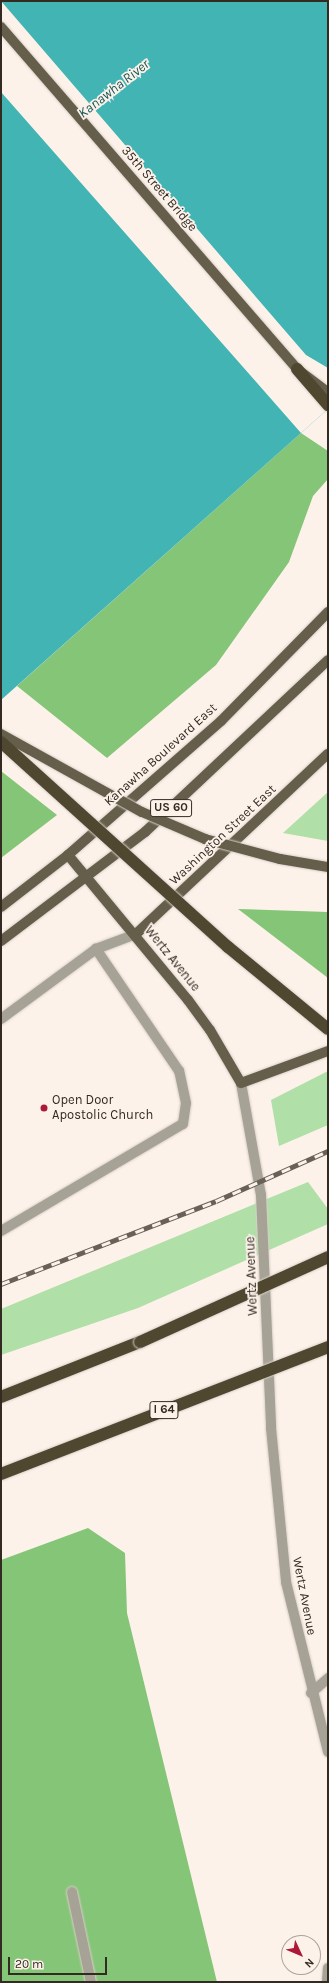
<!DOCTYPE html>
<html>
<head>
<meta charset="utf-8">
<style>
	body { margin:0 }
	#map { position:relative; width:329px; height:1983px; overflow:hidden; background:#fcf2ea; font-family:Karla,sans-serif }
	div>[style] { position:absolute }
	[style*='--x'] { left:calc(var(--x)*1px); top:calc(var(--y)*1px); width:calc(var(--w)*1px); rotate:calc(var(--a)*1deg) }
	.green>* { inset:0; background:#b0dfa7 }
	.forest>* { inset:0; background:#85c578 }
	.water>* { inset:0; background:#42b4b4 }
	.pier>* { inset:0; background:#fcf2ea }
	.roads { filter:drop-shadow(0 0 1px #d8cec6) drop-shadow(0 0 1px #d8cec6) }
	.service>* { height:10px; margin:-5px; padding:0 5px; transform-origin:5px; border-radius:5px; background:#a6a296 }
	.minor>* { height:10px; margin:-5px; padding:0 5px; transform-origin:5px; border-radius:5px; background:#a6a296 }
	.primary>* { height:10px; margin:-5px; padding:0 5px; transform-origin:5px; border-radius:5px; background:#655e4a }
	.motorway>* { height:12px; margin:-6px; padding:0 6px; transform-origin:6px; border-radius:6px; background:#4f472f }
	.rail>* { height:4.5px; margin-top:-2.25px; transform-origin:0; background:repeating-linear-gradient(90deg,#fcf2ea 0 9px,#696058 0 18px); box-sizing:border-box; border-block:1px solid #696058 }
	.bridges { filter:drop-shadow(0 0 1px #d8cec6) drop-shadow(0 0 1px #d8cec6) }
	.primary-bridge>* { height:10px; margin:-5px; padding:0 5px; transform-origin:5px; border-radius:5px; background:#655e4a }
	.motorway-bridge>* { height:12px; margin:-6px; padding:0 6px; transform-origin:6px; border-radius:6px; background:#4f472f }
	.dots>* { width:11px; height:11px; translate:-50% -50%; box-sizing:border-box; border:2px solid #fcf2ea; border-radius:50% }
	span { translate:-50% -50%; white-space:nowrap; text-align:center; line-height:1.15; -webkit-text-stroke:3.5px #fcf2ea; paint-order:stroke }
	.shield-label span { padding:1px 3px; background:#fcf2ea; border:1px solid; border-radius:3px; -webkit-text-stroke-width:0 }
	.shield-label { font-size:12px; color:#332a22; font-weight:700 }
	.street-label { font-size:13px; color:#332a22 }
	.poi-label { font-size:13px; color:#332a22 }
	.left { translate:0 -50%; text-align:left }
	.water-label { font-size:14px; color:#175757; font-style:italic }
	.frame { position:absolute; inset:0; border:2px solid #332a22; pointer-events:none }
	.north { position:absolute; left:281px; top:1935px; width:40px; height:40px; box-sizing:border-box; background:#fcf2ea; border:1px solid #aca29a; border-radius:50%; rotate:134deg; font-size:11px; font-weight:700; line-height:16px; text-align:center; color:#332a22 }
	.north::after { content:''; display:block; margin:auto; width:14px; height:18px; background:#ad1838; clip-path:polygon(50% 0,100% 100%,50% 72%,0 100%) }
	.scale { position:absolute; left:8px; top:1957px; width:99px; height:18px; box-sizing:border-box; border:2px solid #332a22; border-top:0; padding-left:5px; font-size:12px; line-height:14px; white-space:nowrap; color:#332a22; -webkit-text-stroke:3px #fcf2ea; paint-order:stroke }
</style>
</head>
<body>
<div id="map">
	<div class="green">
		<div style="clip-path:polygon(328px 792px,328px 841px,283px 833px)"></div>
		<div style="clip-path:polygon(328px 1071px,328px 1125px,279px 1146px,271px 1100px)"></div>
		<div style="clip-path:polygon(308px 1182px,328px 1209px,328px 1224px,138px 1308px,1px 1355px,1px 1309px)"></div>
	</div>
	<div class="forest">
		<div style="clip-path:polygon(301px 433px,328px 451px,328px 479px,313px 496px,289px 562px,216px 665px,107px 758px,17px 686px)"></div>
		<div style="clip-path:polygon(1px 771px,57px 815px,1px 858px)"></div>
		<div style="clip-path:polygon(238px 909px,328px 912px,328px 978px)"></div>
		<div style="clip-path:polygon(88px 1528px,125px 1553px,127px 1613px,217px 1982px,1px 1982px,1px 1560px)"></div>
	</div>
	<div class="water">
		<div style="clip-path:polygon(1px 1px,328px 1px,328px 409px,1px 700px)"></div>
	</div>
	<div class="pier">
		<div style="clip-path:polygon(1px 1px,306px 355px,328px 368px,328px 409px,301px 433px,1px 92px)"></div>
	</div>
	<div class="roads">
		<div class="service">
			<div style="--x:1;--y:1019;--w:118;--a:-36.4"></div>
			<div style="--x:96;--y:949;--w:43;--a:-20.6"></div>
			<div style="--x:1;--y:1231;--w:211;--a:-30.5"></div>
			<div style="--x:183;--y:1124;--w:21;--a:-82"></div>
			<div style="--x:186;--y:1103;--w:33;--a:-102"></div>
			<div style="--x:179;--y:1071;--w:148;--a:-124.2"></div>
		</div>
		<div class="minor">
			<div style="--x:241;--y:1083;--w:114;--a:79.9"></div>
			<div style="--x:261;--y:1195;--w:233;--a:87.5"></div>
			<div style="--x:271;--y:1428;--w:155;--a:84.4"></div>
			<div style="--x:286;--y:1582;--w:175;--a:76.1"></div>
			<div style="--x:311;--y:1693;--w:23;--a:-41"></div>
			<div style="--x:72;--y:1892;--w:92;--a:78.1"></div>
			<div style="--x:327;--y:1982;--w:14;--a:-86"></div>
		</div>
		<div class="primary">
			<div style="--x:1;--y:27;--w:452;--a:49.1"></div>
			<div style="--x:297;--y:369;--w:39;--a:37"></div>
			<div style="--x:68;--y:855;--w:188;--a:50.4"></div>
			<div style="--x:188;--y:1000;--w:37;--a:54"></div>
			<div style="--x:210;--y:1030;--w:61;--a:59.7"></div>
			<div style="--x:241;--y:1083;--w:93;--a:-20.2"></div>
			<div style="--x:1;--y:907;--w:85;--a:-37.8"></div>
			<div style="--x:68;--y:855;--w:203;--a:-41.2"></div>
			<div style="--x:221;--y:721;--w:153;--a:-45.5"></div>
			<div style="--x:136;--y:934;--w:263;--a:-43.2"></div>
			<div style="--x:1;--y:941;--w:181;--a:-37.1"></div>
			<div style="--x:145;--y:832;--w:251;--a:-43.2"></div>
		</div>
		<div class="motorway">
			<div style="--x:297;--y:369;--w:48;--a:49.3"></div>
			<div style="--x:1;--y:1397;--w:149;--a:-21.6"></div>
		</div>
	</div>
	<div class="rail">
		<div style="--x:1;--y:1284;--w:230;--a:-21.1"></div>
		<div style="--x:216;--y:1201;--w:123;--a:-24.1"></div>
	</div>
	<div class="bridges">
		<div class="primary-bridge">
			<div style="--x:1;--y:734;--w:161;--a:29"></div>
			<div style="--x:142;--y:812;--w:69;--a:23.2"></div>
			<div style="--x:205;--y:839;--w:78;--a:14.9"></div>
			<div style="--x:280;--y:859;--w:49;--a:9.5"></div>
		</div>
		<div class="motorway-bridge">
			<div style="--x:1;--y:742;--w:306;--a:42.1"></div>
			<div style="--x:228;--y:947;--w:129;--a:39.4"></div>
			<div style="--x:140;--y:1342;--w:206;--a:-24.3"></div>
			<div style="--x:1;--y:1474;--w:351;--a:-21.2"></div>
		</div>
	</div>
	<div class="dots">
		<div style="left:44px;top:1108px;background:#ad1838"></div>
	</div>
	<div class="shield-label">
		<span style="left:171px;top:808px">US 60</span>
		<span style="left:164px;top:1410px">I 64</span>
	</div>
	<div class="street-label">
		<span style="left:159px;top:189px;rotate:49deg">35th Street Bridge</span>
		<span style="left:161px;top:755px;rotate:-42deg">Kanawha Boulevard East</span>
		<span style="left:223px;top:835px;rotate:-43deg">Washington Street East</span>
		<span style="left:172px;top:959px;rotate:51deg">Wertz Avenue</span>
		<span style="left:252px;top:1276px;rotate:-92deg">Wertz Avenue</span>
		<span style="left:304px;top:1596px;rotate:79deg">Wertz Avenue</span>
	</div>
	<div class="poi-label">
		<span class="left" style="left:52px;top:1108px">Open Door<br>Apostolic Church</span>
	</div>
	<div class="water-label">
		<span style="left:114px;top:89px;rotate:-38deg">Kanawha River</span>
	</div>
	<div class="frame"></div>
	<div class="north">N</div>
	<div class="scale">20 m</div>
</div>
</body>
</html>
